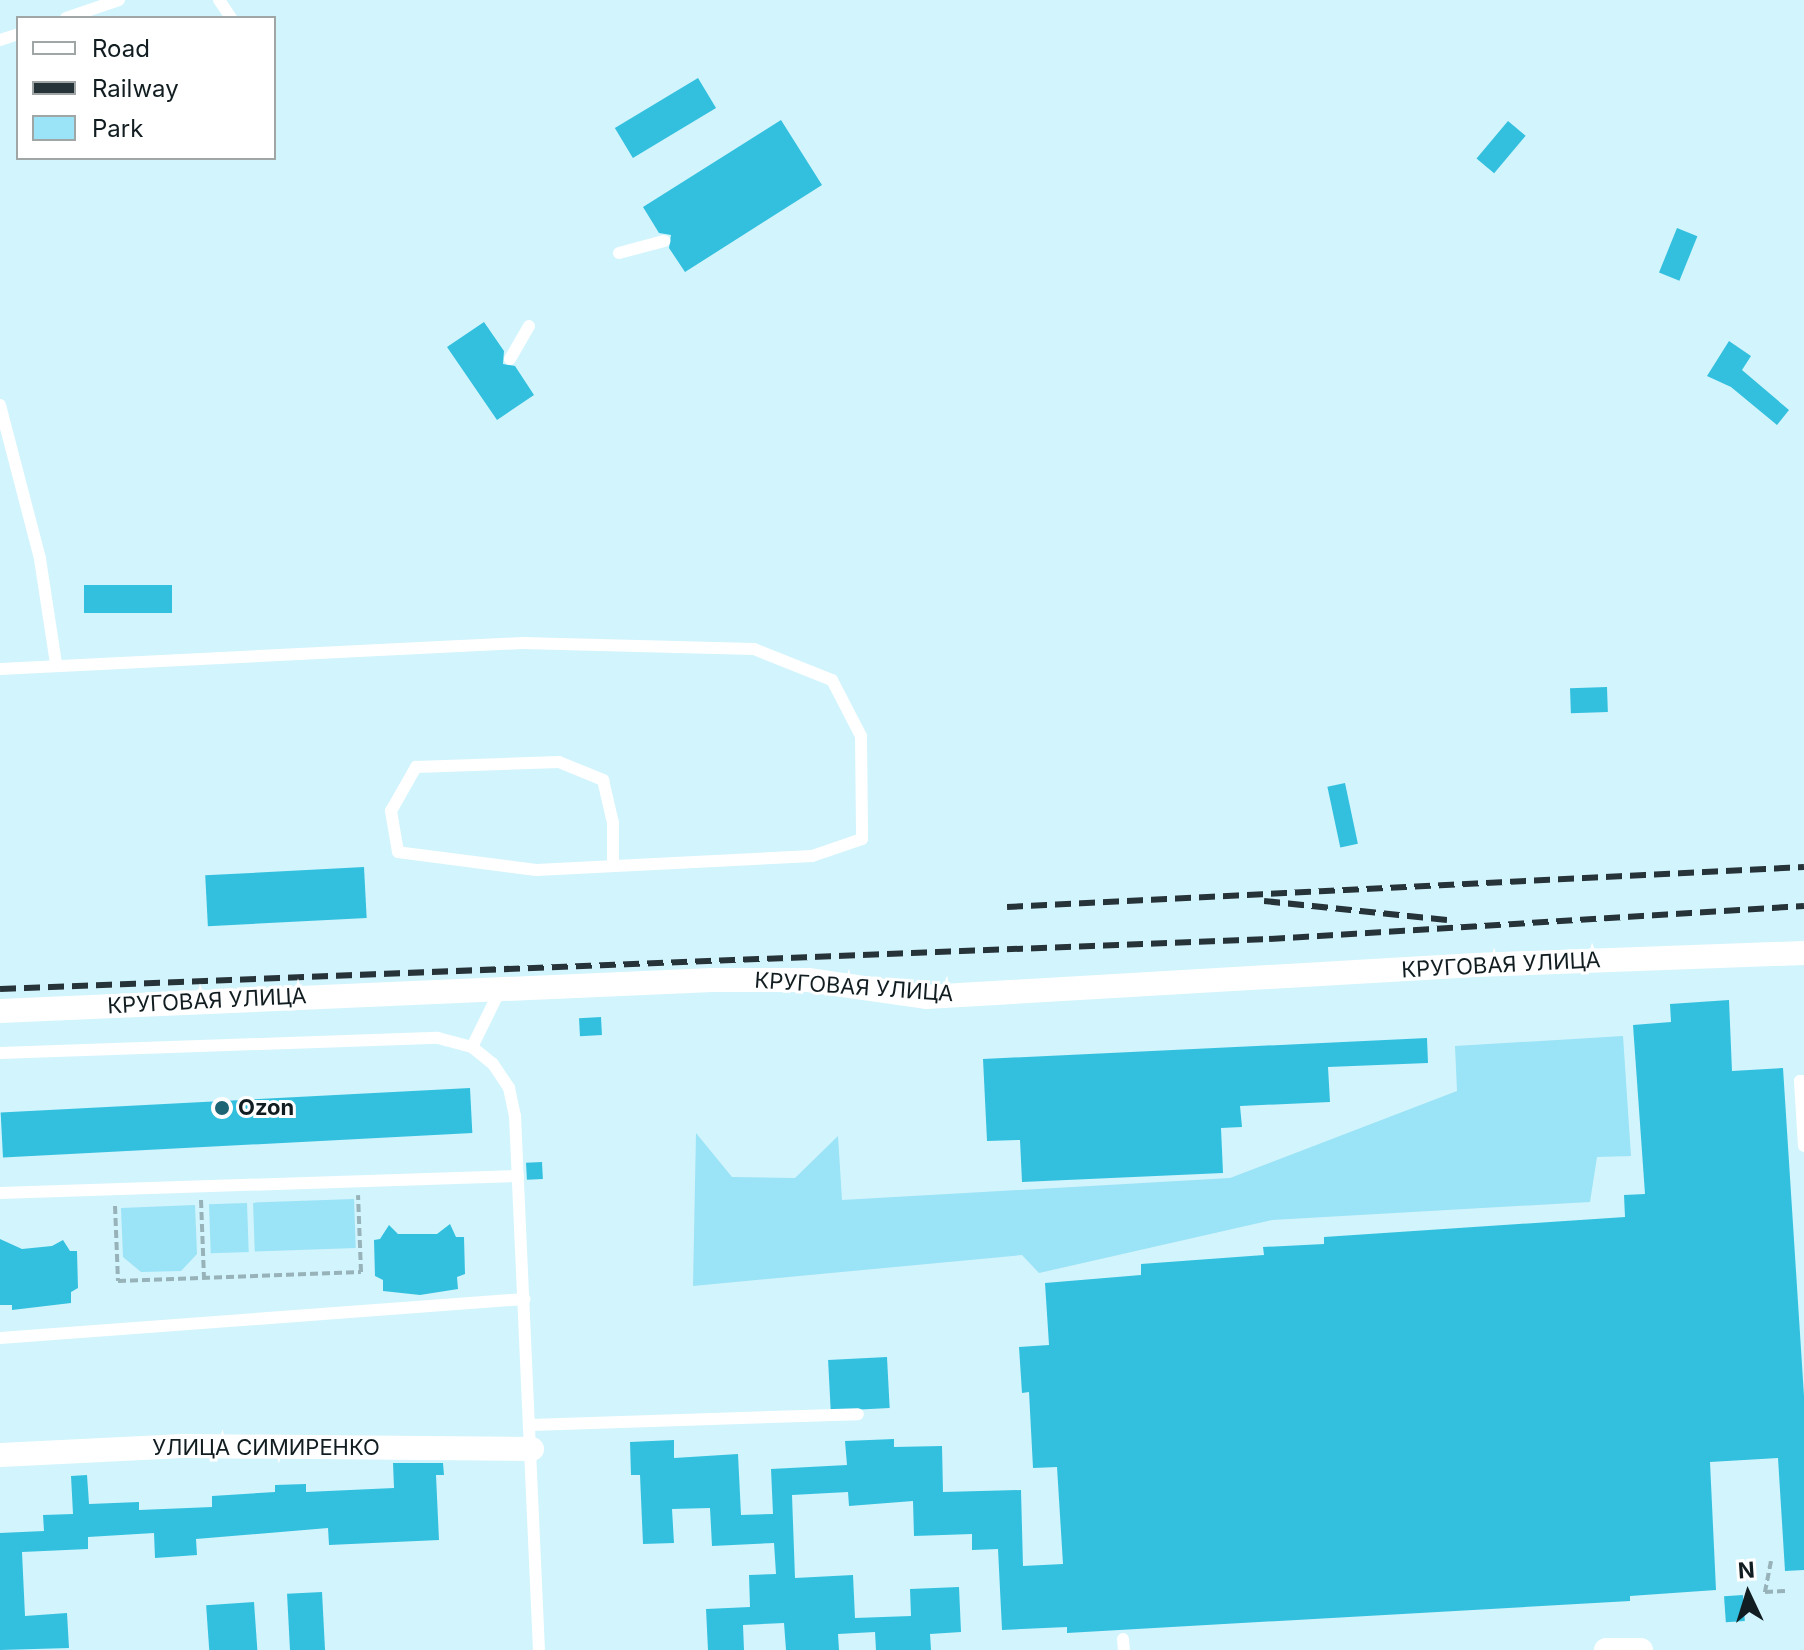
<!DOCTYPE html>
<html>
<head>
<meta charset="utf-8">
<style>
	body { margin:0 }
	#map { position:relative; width:1804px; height:1650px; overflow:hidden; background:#d2f4fd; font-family:Inter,sans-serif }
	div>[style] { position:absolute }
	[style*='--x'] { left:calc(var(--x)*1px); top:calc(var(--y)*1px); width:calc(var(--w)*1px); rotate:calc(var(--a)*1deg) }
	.green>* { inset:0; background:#9be3f6; transform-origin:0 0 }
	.building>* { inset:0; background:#33c0de; transform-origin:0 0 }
	.path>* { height:4px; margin-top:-2px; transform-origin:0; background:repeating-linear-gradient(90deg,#97b2b9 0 8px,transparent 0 12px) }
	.service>* { height:12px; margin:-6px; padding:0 6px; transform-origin:6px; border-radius:6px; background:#fff }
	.minor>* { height:24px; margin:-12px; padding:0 12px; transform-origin:12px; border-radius:12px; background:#fff }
	.rail>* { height:6px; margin-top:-3px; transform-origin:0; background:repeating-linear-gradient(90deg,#263439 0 16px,transparent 0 24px) }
	.dots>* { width:22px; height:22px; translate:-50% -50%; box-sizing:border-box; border:4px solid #fff; border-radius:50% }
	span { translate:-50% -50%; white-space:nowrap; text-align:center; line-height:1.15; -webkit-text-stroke:6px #fff; paint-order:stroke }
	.street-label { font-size:22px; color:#111d21 }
	.poi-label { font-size:22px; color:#111d21; font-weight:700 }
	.left { translate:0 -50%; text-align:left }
	.legend { position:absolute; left:16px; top:16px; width:260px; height:144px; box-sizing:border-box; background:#fff; border:2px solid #a0a5a6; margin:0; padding:10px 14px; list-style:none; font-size:24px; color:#111d21 }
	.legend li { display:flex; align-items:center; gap:16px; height:40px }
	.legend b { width:40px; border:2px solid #a0a5a6 }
	.north { position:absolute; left:1708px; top:1554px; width:80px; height:80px; -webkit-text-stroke:6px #fff; paint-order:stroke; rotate:356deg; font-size:22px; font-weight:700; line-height:32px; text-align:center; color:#111d21 }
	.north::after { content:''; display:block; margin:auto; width:28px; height:36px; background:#111d21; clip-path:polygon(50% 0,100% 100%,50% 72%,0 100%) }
</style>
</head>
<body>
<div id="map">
	<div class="green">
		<div style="clip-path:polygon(1623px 1036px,1631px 1156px,1597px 1157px,1590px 1202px,1272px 1220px,1039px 1273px,1022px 1255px,693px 1286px,696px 1133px,732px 1177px,795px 1178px,838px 1136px,842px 1200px,1230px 1178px,1457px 1091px,1455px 1046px)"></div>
		<div style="left:354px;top:1199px;width:49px;height:101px;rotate:88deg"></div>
		<div style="left:247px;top:1203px;width:49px;height:38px;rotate:88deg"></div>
		<div style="clip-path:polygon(195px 1205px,197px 1254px,181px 1271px,141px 1272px,123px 1257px,121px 1208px)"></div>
	</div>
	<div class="building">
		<div style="left:698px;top:78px;width:35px;height:97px;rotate:59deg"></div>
		<div style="clip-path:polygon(781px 120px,822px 185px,685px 272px,669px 248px,671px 235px,659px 233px,643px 207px)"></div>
		<div style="left:1508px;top:121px;width:23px;height:49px;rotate:40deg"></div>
		<div style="left:1677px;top:228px;width:22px;height:48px;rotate:22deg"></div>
		<div style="clip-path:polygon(484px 322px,504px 351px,503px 364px,515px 366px,534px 395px,497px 420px,447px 347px)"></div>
		<div style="clip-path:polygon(1729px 341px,1751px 356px,1742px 370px,1789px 410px,1777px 425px,1731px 387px,1707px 376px)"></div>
		<div style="left:84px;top:585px;width:88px;height:28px"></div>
		<div style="left:1607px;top:687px;width:25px;height:37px;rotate:88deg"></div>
		<div style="left:1345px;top:783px;width:62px;height:18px;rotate:78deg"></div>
		<div style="left:364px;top:867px;width:51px;height:159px;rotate:87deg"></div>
		<div style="clip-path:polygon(1729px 1000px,1732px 1071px,1783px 1068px,1804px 1396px,1804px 1570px,1785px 1571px,1778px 1458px,1710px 1462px,1716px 1590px,1630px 1596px,1630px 1601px,1067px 1633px,1067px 1627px,1002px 1630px,998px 1549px,972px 1550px,972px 1534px,914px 1536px,913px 1501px,849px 1506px,848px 1492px,792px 1495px,795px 1578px,853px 1575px,855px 1618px,911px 1616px,910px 1589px,959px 1587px,961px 1632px,930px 1634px,931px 1650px,876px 1650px,875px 1632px,838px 1634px,839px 1650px,786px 1650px,784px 1623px,743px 1625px,744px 1650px,708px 1650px,706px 1609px,750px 1607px,749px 1575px,776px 1574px,774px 1543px,712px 1546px,710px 1508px,672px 1509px,674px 1543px,643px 1544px,640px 1475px,631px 1475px,630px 1442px,674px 1440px,674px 1458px,738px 1454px,741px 1515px,773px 1514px,771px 1469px,847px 1465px,845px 1441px,894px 1439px,894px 1447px,942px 1446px,943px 1492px,1021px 1490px,1023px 1566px,1063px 1564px,1057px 1467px,1033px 1468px,1029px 1392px,1022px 1393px,1019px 1347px,1049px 1345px,1045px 1283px,1141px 1275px,1141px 1264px,1264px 1255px,1263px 1247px,1324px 1244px,1324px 1237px,1625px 1217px,1624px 1195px,1645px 1194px,1633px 1025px,1671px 1022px,1670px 1004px)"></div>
		<div style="left:601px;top:1017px;width:18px;height:22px;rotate:87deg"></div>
		<div style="clip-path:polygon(1427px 1038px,1428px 1063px,1328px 1067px,1330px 1102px,1240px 1106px,1242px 1127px,1221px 1128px,1223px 1173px,1022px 1182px,1020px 1140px,987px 1141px,983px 1059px)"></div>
		<div style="left:470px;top:1088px;width:45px;height:470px;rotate:87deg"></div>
		<div style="left:542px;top:1162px;width:17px;height:16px;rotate:87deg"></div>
		<div style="clip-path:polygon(450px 1224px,456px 1237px,464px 1237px,465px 1274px,457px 1277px,458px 1289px,420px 1295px,383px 1291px,383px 1280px,375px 1276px,374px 1240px,380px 1239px,389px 1225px,398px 1234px,437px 1234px)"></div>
		<div style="clip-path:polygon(0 1239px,22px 1249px,52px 1246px,63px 1240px,70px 1251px,77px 1251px,78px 1288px,71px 1292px,71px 1303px,12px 1310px,12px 1305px,0 1305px)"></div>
		<div style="left:887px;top:1357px;width:51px;height:59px;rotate:87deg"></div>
		<div style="clip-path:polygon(393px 1463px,443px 1463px,444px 1475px,436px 1475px,439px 1540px,329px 1545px,328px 1528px,196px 1539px,197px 1555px,155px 1558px,154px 1533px,88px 1537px,88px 1549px,22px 1552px,25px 1616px,67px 1613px,69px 1648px,0 1650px,0 1533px,44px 1531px,43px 1515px,73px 1514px,71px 1476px,87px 1475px,89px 1504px,139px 1502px,139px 1510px,212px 1507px,212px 1496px,275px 1492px,275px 1485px,306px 1484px,306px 1492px,394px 1488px)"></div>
		<div style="left:322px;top:1592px;width:58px;height:35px;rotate:87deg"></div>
		<div style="left:1743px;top:1595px;width:26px;height:19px;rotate:86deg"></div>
		<div style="left:254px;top:1602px;width:48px;height:48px;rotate:86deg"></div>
	</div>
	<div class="path">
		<div style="--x:201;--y:1200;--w:78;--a:87.8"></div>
		<div style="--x:115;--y:1206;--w:75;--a:87.7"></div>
		<div style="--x:118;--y:1281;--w:243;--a:-2.1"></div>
		<div style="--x:361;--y:1272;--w:77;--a:-92.2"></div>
		<div style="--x:1771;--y:1561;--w:32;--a:101"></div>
		<div style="--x:1765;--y:1592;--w:20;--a:-3"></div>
	</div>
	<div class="service">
		<div style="--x:219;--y:0;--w:22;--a:56"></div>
		<div style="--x:66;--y:18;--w:56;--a:-18.8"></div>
		<div style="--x:0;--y:40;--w:19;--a:-18"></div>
		<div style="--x:619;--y:253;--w:47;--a:-14.9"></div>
		<div style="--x:510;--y:359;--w:38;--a:-60"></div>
		<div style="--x:0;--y:405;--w:159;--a:75.4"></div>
		<div style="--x:40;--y:559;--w:106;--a:81.3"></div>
		<div style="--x:0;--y:669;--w:523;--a:-2.85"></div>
		<div style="--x:522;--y:643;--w:232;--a:1.5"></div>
		<div style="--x:754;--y:649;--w:84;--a:21.7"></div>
		<div style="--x:832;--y:680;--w:63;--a:62.6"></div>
		<div style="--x:861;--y:736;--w:103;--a:89.4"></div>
		<div style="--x:862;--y:839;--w:53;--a:161.2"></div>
		<div style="--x:812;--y:856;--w:276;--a:177.1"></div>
		<div style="--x:536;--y:870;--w:139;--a:-172.6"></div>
		<div style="--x:398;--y:852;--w:42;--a:-99.7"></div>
		<div style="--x:391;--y:811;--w:51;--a:-60.4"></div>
		<div style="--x:416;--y:767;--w:143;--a:-2"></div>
		<div style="--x:559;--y:762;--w:48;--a:22.2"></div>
		<div style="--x:603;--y:780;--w:44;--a:76.9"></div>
		<div style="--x:613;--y:823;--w:42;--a:90"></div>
		<div style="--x:472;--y:1047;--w:66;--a:-63.8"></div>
		<div style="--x:0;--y:1053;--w:438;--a:-2"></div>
		<div style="--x:438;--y:1038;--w:35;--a:15"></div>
		<div style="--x:472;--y:1047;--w:27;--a:39"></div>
		<div style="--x:493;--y:1064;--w:29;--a:56"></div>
		<div style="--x:509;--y:1088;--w:29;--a:78"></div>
		<div style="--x:515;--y:1116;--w:535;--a:87.43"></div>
		<div style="--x:1804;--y:1081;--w:4;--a:180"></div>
		<div style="--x:1800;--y:1081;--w:65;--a:86.5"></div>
		<div style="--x:0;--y:1193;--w:518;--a:-1.88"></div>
		<div style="--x:0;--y:1338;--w:526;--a:-4.25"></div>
		<div style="--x:531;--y:1425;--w:327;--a:-1.9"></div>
		<div style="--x:1123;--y:1639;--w:11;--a:85"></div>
	</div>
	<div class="minor">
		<div style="--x:0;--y:1011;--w:713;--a:-2.49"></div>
		<div style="--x:712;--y:980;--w:96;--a:0"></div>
		<div style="--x:808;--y:980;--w:119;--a:8.2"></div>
		<div style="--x:926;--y:997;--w:550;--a:-3.34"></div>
		<div style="--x:1475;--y:965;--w:329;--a:-2.1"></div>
		<div style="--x:0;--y:1455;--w:183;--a:-2.8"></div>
		<div style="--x:183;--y:1446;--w:349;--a:0.5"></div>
		<div style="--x:1606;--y:1650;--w:35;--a:0"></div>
	</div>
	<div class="rail">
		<div style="--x:1264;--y:901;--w:184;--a:5.9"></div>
		<div style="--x:1007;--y:907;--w:798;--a:-2.87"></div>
		<div style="--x:0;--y:989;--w:1270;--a:-2.26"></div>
		<div style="--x:1269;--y:939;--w:536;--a:-3.53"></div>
	</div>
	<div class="dots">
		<div style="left:222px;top:1108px;background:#1d6474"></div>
	</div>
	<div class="street-label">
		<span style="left:1501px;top:965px;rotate:-3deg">КРУГОВАЯ УЛИЦА</span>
		<span style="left:854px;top:987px;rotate:4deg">КРУГОВАЯ УЛИЦА</span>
		<span style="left:207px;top:1001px;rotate:-3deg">КРУГОВАЯ УЛИЦА</span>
		<span style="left:266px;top:1448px">УЛИЦА СИМИРЕНКО</span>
	</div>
	<div class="poi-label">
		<span class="left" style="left:238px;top:1108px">Ozon</span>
	</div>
	<ul class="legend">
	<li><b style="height:10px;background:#fff"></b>Road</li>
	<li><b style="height:10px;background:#263439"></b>Railway</li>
	<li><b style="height:22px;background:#9be3f6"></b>Park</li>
	</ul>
	<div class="north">N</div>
</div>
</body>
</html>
